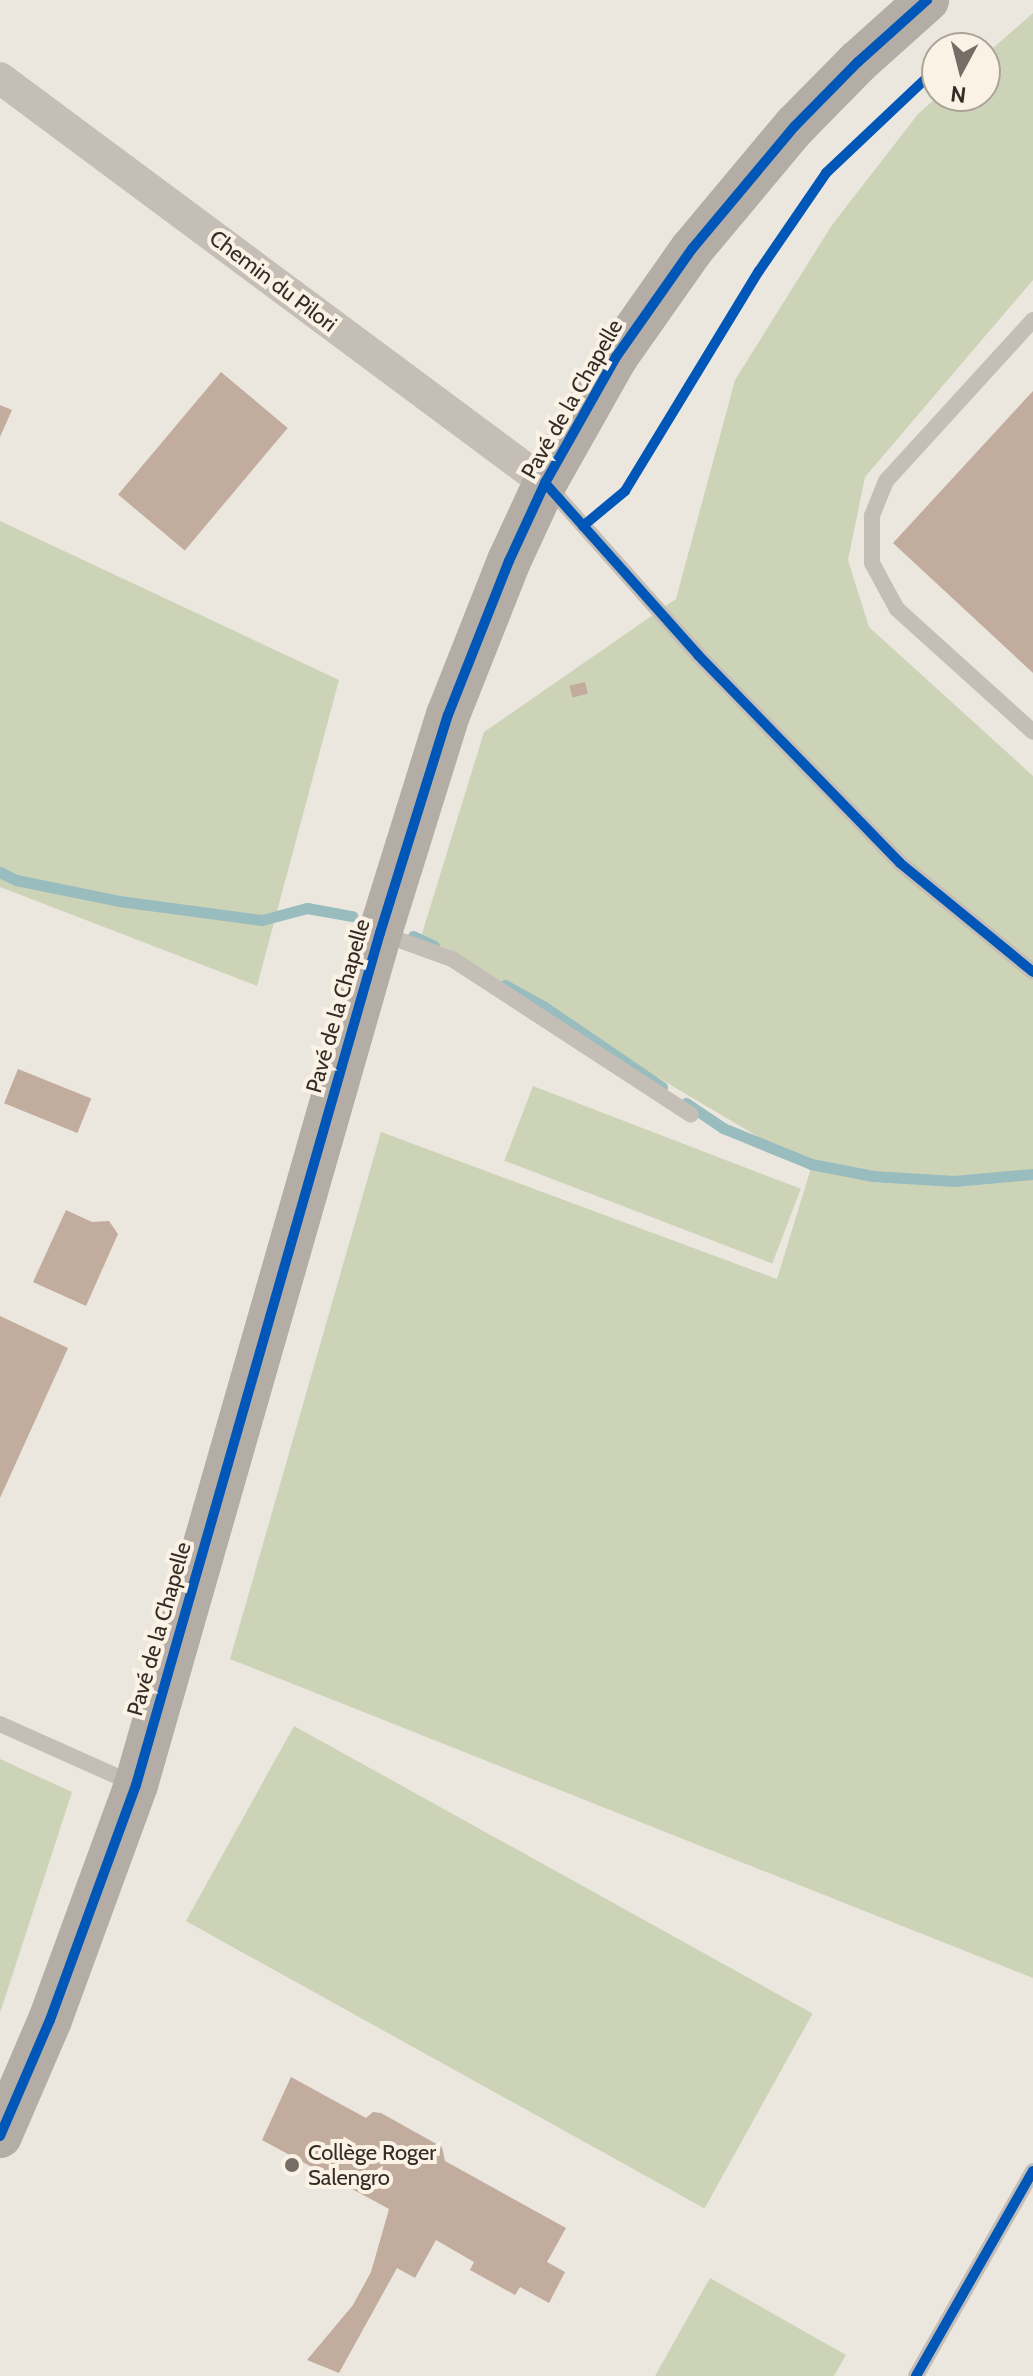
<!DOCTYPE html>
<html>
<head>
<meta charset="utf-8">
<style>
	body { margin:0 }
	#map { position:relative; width:1033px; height:2376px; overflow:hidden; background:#ece7de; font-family:Cabin,sans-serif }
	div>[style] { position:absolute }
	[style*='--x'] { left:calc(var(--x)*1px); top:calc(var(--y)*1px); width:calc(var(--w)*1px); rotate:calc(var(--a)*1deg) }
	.green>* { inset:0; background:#ccd3b7; transform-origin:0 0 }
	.stream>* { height:11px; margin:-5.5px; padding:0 5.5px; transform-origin:5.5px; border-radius:5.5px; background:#99bcbe }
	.building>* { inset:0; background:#c1ac9e; transform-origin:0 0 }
	.service>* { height:16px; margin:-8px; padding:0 8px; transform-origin:8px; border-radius:8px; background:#c5beb7 }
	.minor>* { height:32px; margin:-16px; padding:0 16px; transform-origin:16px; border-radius:16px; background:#c5beb7 }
	.primary>* { height:44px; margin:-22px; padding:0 22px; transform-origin:22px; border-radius:22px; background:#b4ada6 }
	.cycleway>* { height:10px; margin:-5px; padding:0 5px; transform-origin:5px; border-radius:5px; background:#0057b8 }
	.dots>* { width:22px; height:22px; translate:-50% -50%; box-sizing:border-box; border:4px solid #faf2e4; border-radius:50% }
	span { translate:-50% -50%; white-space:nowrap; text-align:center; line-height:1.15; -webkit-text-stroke:8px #faf2e4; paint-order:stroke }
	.street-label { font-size:22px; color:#362c26 }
	.poi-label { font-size:22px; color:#362c26 }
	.left { translate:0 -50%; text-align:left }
	.north { position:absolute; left:921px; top:32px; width:80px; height:80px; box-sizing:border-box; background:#faf2e4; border:2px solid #aca398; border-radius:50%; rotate:187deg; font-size:22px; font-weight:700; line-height:32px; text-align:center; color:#362c26 }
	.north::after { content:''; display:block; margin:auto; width:28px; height:36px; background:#766d66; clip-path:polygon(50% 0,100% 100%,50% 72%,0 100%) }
</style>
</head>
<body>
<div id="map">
	<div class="green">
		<div style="clip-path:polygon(1033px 13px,1033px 280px,865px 477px,848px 560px,869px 627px,1033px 776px,1033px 1978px,230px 1659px,381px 1132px,777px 1279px,811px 1168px,421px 937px,484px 732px,676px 599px,735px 380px,832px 225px,918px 114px,938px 96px,985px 96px,985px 55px)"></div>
		<div style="clip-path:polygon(0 521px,339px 680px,257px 986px,0 887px)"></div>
		<div style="left:533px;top:1086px;width:287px;height:80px;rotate:21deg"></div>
		<div style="left:294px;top:1726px;width:593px;height:223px;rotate:29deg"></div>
		<div style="clip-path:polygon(0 1759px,72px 1792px,0 2013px)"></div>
		<div style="clip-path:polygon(710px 2278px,846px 2355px,834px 2376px,655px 2376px)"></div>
	</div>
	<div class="stream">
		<div style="--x:0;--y:872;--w:18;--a:27"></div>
		<div style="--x:16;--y:880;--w:105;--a:11.5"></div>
		<div style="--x:119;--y:901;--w:144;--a:7.6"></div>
		<div style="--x:262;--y:920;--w:47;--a:-14.9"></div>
		<div style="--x:307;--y:908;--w:46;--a:10.1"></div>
		<div style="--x:413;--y:936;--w:23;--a:25"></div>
		<div style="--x:505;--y:985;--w:43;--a:28.9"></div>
		<div style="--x:543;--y:1006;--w:144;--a:34.2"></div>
		<div style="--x:686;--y:1103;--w:45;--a:34"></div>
		<div style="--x:723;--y:1128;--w:95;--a:22.2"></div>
		<div style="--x:811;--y:1164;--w:63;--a:11"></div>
		<div style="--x:873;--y:1176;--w:81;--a:3.5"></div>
		<div style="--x:954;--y:1181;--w:79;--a:-5.1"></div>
	</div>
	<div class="building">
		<div style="left:221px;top:372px;width:87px;height:160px;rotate:40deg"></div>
		<div style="clip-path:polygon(1033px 391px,1033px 673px,893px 543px)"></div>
		<div style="clip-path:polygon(0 405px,12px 410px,0 437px)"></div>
		<div style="left:585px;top:682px;width:12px;height:16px;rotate:76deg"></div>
		<div style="left:18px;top:1069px;width:79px;height:37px;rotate:22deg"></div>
		<div style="clip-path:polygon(66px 1210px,92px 1222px,109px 1221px,118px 1234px,86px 1306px,33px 1282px)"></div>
		<div style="clip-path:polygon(0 1316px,68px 1348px,0 1498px)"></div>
		<div style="clip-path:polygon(291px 2077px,366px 2118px,373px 2112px,381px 2113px,442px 2147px,445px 2161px,566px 2228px,547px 2262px,565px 2272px,549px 2303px,520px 2287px,515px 2295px,470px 2270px,474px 2262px,436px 2240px,415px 2278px,397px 2268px,339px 2373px,307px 2360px,353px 2305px,371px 2272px,389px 2209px,262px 2140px)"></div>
	</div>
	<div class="service">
		<div style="--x:1033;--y:320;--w:218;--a:132.4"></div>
		<div style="--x:886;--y:481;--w:38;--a:112"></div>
		<div style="--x:872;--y:516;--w:47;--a:90"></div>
		<div style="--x:872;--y:563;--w:52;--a:61.5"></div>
		<div style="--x:897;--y:609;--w:183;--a:42.1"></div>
		<div style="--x:549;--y:487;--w:225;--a:48.4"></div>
		<div style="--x:698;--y:655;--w:290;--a:45.8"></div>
		<div style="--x:900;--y:863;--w:172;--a:39.3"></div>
		<div style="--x:380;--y:933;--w:77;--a:19.9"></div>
		<div style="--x:452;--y:959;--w:285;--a:33.1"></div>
		<div style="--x:0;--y:1724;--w:147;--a:24.1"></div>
		<div style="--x:916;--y:2376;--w:236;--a:-60.3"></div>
	</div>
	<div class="minor">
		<div style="--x:0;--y:78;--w:679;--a:36.62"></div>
	</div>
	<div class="primary">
		<div style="--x:0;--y:2136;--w:126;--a:-66.7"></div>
		<div style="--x:50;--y:2020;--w:250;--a:-69.9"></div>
		<div style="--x:136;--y:1785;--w:886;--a:-74.02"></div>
		<div style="--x:380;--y:933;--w:228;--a:-72.7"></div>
		<div style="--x:448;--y:715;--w:166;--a:-68.4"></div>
		<div style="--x:509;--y:561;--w:86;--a:-65.2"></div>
		<div style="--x:545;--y:483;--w:145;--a:-60.6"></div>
		<div style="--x:616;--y:357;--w:132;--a:-54.9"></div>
		<div style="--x:692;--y:249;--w:160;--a:-50.1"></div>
		<div style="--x:795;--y:126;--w:90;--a:-45.5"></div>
		<div style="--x:858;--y:62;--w:93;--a:-41.9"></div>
	</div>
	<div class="cycleway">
		<div style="--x:545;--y:483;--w:230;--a:48.3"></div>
		<div style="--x:698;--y:655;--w:290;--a:45.8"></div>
		<div style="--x:900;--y:863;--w:172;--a:39.3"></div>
		<div style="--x:583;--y:526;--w:55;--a:-39.8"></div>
		<div style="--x:625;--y:491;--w:258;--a:-58.7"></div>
		<div style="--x:759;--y:271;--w:119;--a:-55.6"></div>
		<div style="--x:826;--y:173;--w:153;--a:-43.4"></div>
		<div style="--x:0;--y:2136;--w:126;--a:-66.7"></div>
		<div style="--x:50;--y:2020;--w:250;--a:-69.9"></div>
		<div style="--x:136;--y:1785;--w:886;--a:-74.02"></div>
		<div style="--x:380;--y:933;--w:228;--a:-72.7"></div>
		<div style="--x:448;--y:715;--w:166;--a:-68.4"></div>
		<div style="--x:509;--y:561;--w:86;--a:-65.2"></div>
		<div style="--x:545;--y:483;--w:145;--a:-60.6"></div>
		<div style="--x:616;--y:357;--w:132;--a:-54.9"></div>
		<div style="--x:692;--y:249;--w:160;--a:-50.1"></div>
		<div style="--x:795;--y:126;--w:90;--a:-45.5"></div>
		<div style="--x:858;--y:62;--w:93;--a:-41.9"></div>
		<div style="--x:916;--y:2376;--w:236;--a:-60.3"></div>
	</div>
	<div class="dots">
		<div style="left:292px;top:2165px;background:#766d66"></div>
	</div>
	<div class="street-label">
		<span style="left:273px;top:281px;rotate:37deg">Chemin du Pilori</span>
		<span style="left:572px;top:399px;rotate:-60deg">Pavé de la Chapelle</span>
		<span style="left:338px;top:1006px;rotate:-74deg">Pavé de la Chapelle</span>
		<span style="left:159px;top:1629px;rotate:-74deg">Pavé de la Chapelle</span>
	</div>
	<div class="poi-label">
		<span class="left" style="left:308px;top:2165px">Collège Roger<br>Salengro</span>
	</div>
	<div class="north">N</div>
</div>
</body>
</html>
